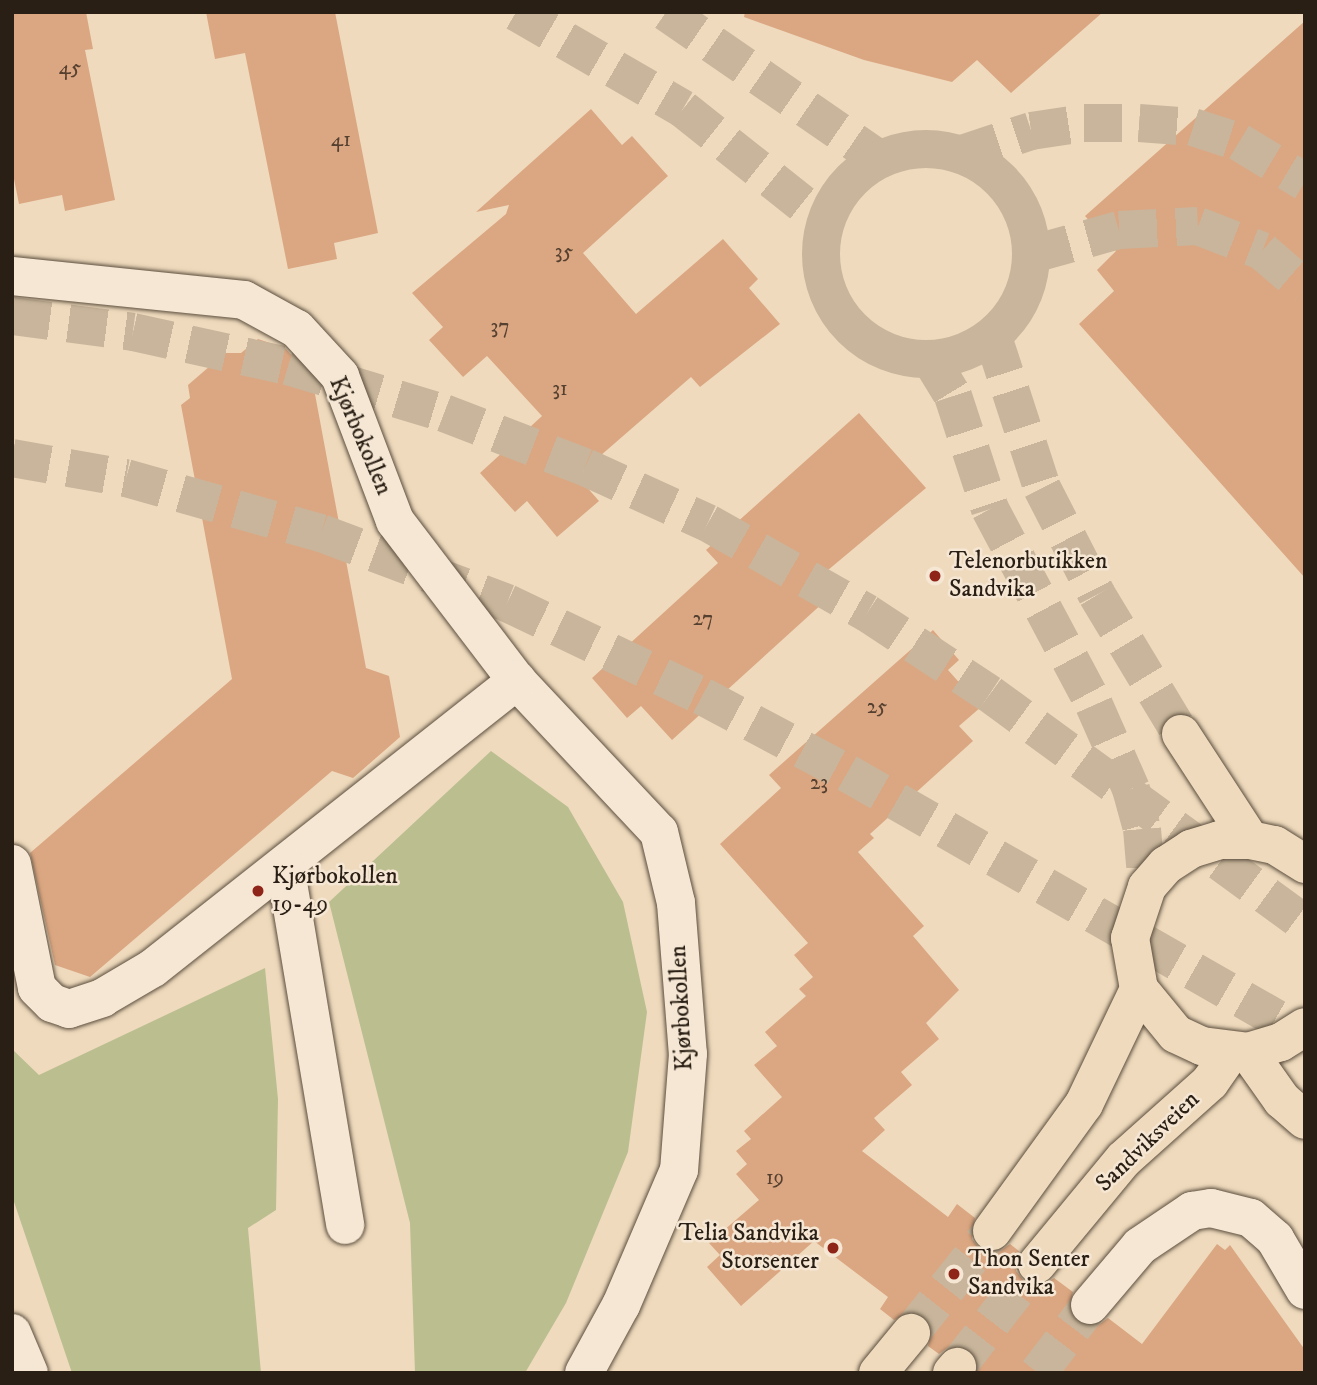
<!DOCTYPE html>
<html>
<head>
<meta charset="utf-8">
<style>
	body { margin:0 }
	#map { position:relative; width:1317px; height:1385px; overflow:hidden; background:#efdabd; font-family:"IM FELL DW Pica",serif }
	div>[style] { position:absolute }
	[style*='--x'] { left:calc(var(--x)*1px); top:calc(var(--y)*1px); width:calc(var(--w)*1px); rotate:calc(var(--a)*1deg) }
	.green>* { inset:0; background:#bbbf8f }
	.building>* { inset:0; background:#dba782 }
	.minor-tunnel>* { height:38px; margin-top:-19px; transform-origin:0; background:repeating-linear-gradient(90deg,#c8b59b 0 38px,transparent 0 57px) }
	.major-tunnel>* { height:38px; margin-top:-19px; transform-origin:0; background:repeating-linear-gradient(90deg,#c8b59b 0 38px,transparent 0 57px) }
	.major-tunnel>.ring { margin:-19px; padding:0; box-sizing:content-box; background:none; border:38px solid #c8b59b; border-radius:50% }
	.highway-tunnel>* { height:38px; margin-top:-19px; transform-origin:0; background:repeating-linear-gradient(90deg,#c8b59b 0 38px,transparent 0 57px) }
	.roads { filter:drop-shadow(0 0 2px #5b4e3e) drop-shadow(0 0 2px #5b4e3e) }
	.minor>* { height:38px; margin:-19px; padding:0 19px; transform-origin:19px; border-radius:19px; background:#f5e7d4 }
	.major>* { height:38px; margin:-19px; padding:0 19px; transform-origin:19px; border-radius:19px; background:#efdabd }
	.highway>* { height:38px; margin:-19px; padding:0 19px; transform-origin:19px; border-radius:19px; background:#efdabd }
	.dots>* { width:19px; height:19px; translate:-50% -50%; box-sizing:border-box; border:4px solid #f5e7d4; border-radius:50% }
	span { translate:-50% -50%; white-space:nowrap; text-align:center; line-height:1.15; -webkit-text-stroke:5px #f5e7d4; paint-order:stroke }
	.number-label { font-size:21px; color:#564130 }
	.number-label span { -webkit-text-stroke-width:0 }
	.street-label { font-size:24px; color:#2a1f14 }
	.poi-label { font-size:24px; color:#2a1f14 }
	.left { translate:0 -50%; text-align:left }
	.right { translate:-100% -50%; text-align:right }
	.frame { position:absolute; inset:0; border:14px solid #2a1f14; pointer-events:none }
</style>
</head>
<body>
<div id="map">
	<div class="green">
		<div style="clip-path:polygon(491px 751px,568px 807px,623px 902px,647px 1012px,628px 1152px,566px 1303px,525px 1373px,415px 1373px,410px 1223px,329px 902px)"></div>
		<div style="clip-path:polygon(265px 968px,278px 1099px,276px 1210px,248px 1228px,261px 1373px,72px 1373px,12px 1196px,12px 1049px,39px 1075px)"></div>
	</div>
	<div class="building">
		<div style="clip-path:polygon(12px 12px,86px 12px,93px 49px,85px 50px,115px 200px,65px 211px,62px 195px,19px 204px,12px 169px)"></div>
		<div style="clip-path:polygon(206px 12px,335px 12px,378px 233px,334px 243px,337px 259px,288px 269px,245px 53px,215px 59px)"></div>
		<div style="clip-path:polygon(745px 12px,1103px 12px,1011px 93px,977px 60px,952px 82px,864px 60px,744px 17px)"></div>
		<div style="clip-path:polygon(1305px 21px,1305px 578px,1079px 324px,1114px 291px,1097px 270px,1116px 251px,1085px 216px)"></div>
		<div style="clip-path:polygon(591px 109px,622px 145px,632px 136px,668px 176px,583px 253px,636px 314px,723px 239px,758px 279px,749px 288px,780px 324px,700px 387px,691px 377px,577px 476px,599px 501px,557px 537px,527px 501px,515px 512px,480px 473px,542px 416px,487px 356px,463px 377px,429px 340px,443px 327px,412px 293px,506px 214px,509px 205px,476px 212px)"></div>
		<div style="clip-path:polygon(258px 339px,285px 348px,312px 378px,366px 668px,389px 676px,400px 737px,353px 778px,332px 771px,90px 977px,55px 965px,30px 853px,232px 679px,181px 405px,190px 398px,188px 385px,225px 353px,241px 353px)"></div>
		<div style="clip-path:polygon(859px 413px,926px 488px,809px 586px,824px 602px,672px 740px,641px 706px,627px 718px,592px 678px,718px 563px,706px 550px)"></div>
		<div style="clip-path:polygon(933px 630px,959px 660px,948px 670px,981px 707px,959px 726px,973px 741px,870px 834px,874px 838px,858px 852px,924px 926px,913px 936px,959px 990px,926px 1023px,939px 1039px,901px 1072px,912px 1085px,874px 1118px,885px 1130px,862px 1151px,948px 1217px,957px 1204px,975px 1218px,972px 1239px,980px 1249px,1000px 1251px,1010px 1244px,1019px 1251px,1016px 1271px,1024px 1281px,1044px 1285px,1054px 1278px,1073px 1292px,1069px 1312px,1076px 1322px,1097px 1326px,1108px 1318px,1142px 1344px,1217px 1244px,1225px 1250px,1230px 1245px,1305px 1350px,1305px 1373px,978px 1373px,970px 1350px,950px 1346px,939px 1354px,928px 1346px,932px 1326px,925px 1317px,914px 1311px,894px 1320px,880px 1309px,888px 1297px,814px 1241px,741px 1306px,707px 1267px,720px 1255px,709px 1243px,759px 1200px,736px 1174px,747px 1164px,736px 1151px,751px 1139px,744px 1131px,782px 1097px,754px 1065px,777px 1046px,765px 1032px,806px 996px,799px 989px,813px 977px,794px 955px,808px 943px,720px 844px,781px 788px,769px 775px)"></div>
	</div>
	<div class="minor-tunnel">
		<div style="--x:1038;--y:1373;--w:86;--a:-52.6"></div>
	</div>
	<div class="major-tunnel">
		<div style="--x:516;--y:12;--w:193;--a:30.1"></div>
		<div style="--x:683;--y:109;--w:181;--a:38.5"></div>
		<div style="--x:666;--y:12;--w:259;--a:34.6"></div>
		<div class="ring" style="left:821px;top:149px;width:172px;height:172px"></div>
		<div style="--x:962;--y:154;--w:73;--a:-18.4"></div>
		<div style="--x:1031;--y:131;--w:54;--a:-8.6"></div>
		<div style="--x:1084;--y:123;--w:55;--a:0"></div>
		<div style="--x:1139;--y:123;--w:54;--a:4.2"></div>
		<div style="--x:1193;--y:127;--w:48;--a:18.1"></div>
		<div style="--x:1239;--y:142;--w:77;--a:31.2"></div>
		<div style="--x:1033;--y:254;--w:89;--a:-15.6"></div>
		<div style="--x:1119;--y:230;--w:79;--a:-2.9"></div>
		<div style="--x:1198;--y:226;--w:69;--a:21.3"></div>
		<div style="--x:1262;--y:251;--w:57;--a:40.7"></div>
		<div style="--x:993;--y:337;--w:159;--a:72"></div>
		<div style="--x:1042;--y:488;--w:120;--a:62.8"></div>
		<div style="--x:1097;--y:595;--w:162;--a:58.9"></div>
		<div style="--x:931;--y:360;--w:42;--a:58.6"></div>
		<div style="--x:953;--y:396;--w:119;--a:71.9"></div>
		<div style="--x:990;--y:509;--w:222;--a:62"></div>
		<div style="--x:1094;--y:705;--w:92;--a:66.2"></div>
		<div style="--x:1131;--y:789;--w:41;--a:74.6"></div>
		<div style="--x:1142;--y:829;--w:58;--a:85.1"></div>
		<div style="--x:911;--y:1333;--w:130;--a:-51.5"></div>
		<div style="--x:957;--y:1367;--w:130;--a:-52.2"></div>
	</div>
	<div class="highway-tunnel">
		<div style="--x:12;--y:316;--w:122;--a:7.5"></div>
		<div style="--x:133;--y:332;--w:159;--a:12.4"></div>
		<div style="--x:288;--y:366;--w:163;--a:16.8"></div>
		<div style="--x:444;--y:413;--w:151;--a:21"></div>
		<div style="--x:585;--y:467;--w:135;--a:24.5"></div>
		<div style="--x:708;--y:523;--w:183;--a:29.5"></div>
		<div style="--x:867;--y:613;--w:147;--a:33.4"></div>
		<div style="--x:990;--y:694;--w:390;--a:36.1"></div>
		<div style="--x:12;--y:458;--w:116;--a:10"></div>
		<div style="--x:126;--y:478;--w:203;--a:15.8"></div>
		<div style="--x:321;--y:533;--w:199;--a:20.6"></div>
		<div style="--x:507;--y:603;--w:216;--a:25.5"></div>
		<div style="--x:702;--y:696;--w:164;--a:28"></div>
		<div style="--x:847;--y:773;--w:528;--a:29.77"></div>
	</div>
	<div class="roads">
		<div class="minor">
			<div style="--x:12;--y:276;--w:233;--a:5.9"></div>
			<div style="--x:244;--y:300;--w:60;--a:28.7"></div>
			<div style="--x:297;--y:329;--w:64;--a:47.5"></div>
			<div style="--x:340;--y:376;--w:155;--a:69.2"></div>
			<div style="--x:395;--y:521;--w:201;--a:52.7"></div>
			<div style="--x:517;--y:681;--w:207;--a:46.8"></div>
			<div style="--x:659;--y:832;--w:73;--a:76.5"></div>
			<div style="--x:676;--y:903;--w:151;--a:85.5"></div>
			<div style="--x:688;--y:1054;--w:116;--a:94.4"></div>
			<div style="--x:679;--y:1170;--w:147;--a:113.2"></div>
			<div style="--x:621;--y:1305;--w:77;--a:118.6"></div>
			<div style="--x:12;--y:864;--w:126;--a:78.6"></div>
			<div style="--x:37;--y:988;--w:21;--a:45"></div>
			<div style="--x:52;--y:1003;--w:18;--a:19"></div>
			<div style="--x:69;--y:1009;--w:35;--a:-18"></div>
			<div style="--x:102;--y:998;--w:59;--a:-30.5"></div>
			<div style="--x:153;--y:968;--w:464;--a:-38.3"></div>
			<div style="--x:285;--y:865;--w:365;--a:80.5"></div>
			<div style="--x:1090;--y:1305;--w:77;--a:-49.7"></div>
			<div style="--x:1140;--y:1246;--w:63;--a:-33.9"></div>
			<div style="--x:1192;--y:1211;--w:19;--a:-9"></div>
			<div style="--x:1211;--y:1208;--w:41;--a:14"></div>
			<div style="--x:1251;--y:1218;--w:32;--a:41"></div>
			<div style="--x:1275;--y:1239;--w:59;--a:59.5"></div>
			<div style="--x:12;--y:1333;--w:43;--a:67"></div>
		</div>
		<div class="major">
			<div style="--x:1181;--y:734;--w:126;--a:56.9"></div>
			<div style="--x:1305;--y:864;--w:36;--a:-148"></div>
			<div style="--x:1274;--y:845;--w:25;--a:-168"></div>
			<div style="--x:1250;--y:840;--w:30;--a:180"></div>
			<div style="--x:1220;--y:840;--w:30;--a:163"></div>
			<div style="--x:1191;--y:849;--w:30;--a:147"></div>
			<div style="--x:1166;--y:865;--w:29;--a:131"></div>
			<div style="--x:1147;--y:887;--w:54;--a:108.4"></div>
			<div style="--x:1130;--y:938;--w:52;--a:80"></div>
			<div style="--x:1139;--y:989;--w:58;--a:50.6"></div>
			<div style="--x:1176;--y:1034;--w:29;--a:25"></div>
			<div style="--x:1202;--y:1046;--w:46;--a:7.4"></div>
			<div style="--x:1248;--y:1052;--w:34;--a:-17"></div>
			<div style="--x:1281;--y:1042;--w:28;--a:-32"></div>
			<div style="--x:992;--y:1231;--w:157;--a:-54.1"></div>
			<div style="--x:1084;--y:1104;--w:127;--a:-64.4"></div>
			<div style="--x:1037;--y:1264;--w:136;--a:-50.4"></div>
			<div style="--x:1124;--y:1159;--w:115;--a:-41.8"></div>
			<div style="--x:1210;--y:1082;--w:37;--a:-55"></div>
			<div style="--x:878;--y:1373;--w:52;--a:-50.5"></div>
			<div style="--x:952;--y:1373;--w:8;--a:-50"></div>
		</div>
		<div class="highway">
			<div style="--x:1248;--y:1052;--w:59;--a:54.7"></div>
			<div style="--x:1282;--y:1100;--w:30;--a:41"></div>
		</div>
	</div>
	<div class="dots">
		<div style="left:935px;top:576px;background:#8f2418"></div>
		<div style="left:258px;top:891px;background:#8f2418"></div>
		<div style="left:833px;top:1248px;background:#8f2418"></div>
		<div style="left:954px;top:1274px;background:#8f2418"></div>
	</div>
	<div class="number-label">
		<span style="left:70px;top:68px">45</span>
		<span style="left:341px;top:140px">41</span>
		<span style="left:564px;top:252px">35</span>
		<span style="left:500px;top:327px">37</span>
		<span style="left:560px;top:389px">31</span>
		<span style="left:703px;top:619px">27</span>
		<span style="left:877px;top:707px">25</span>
		<span style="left:819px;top:783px">23</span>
		<span style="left:775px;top:1178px">19</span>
	</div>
	<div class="street-label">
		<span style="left:360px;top:436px;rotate:67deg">Kjørbokollen</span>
		<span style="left:682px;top:1008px;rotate:-93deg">Kjørbokollen</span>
		<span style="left:1148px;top:1142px;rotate:-44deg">Sandviksveien</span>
	</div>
	<div class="poi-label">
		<span class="left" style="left:949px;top:576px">Telenorbutikken<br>Sandvika</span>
		<span class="left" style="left:272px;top:891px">Kjørbokollen<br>19-49</span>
		<span class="right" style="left:819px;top:1248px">Telia Sandvika<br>Storsenter</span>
		<span class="left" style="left:968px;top:1274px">Thon Senter<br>Sandvika</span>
	</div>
	<div class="frame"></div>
</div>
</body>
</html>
